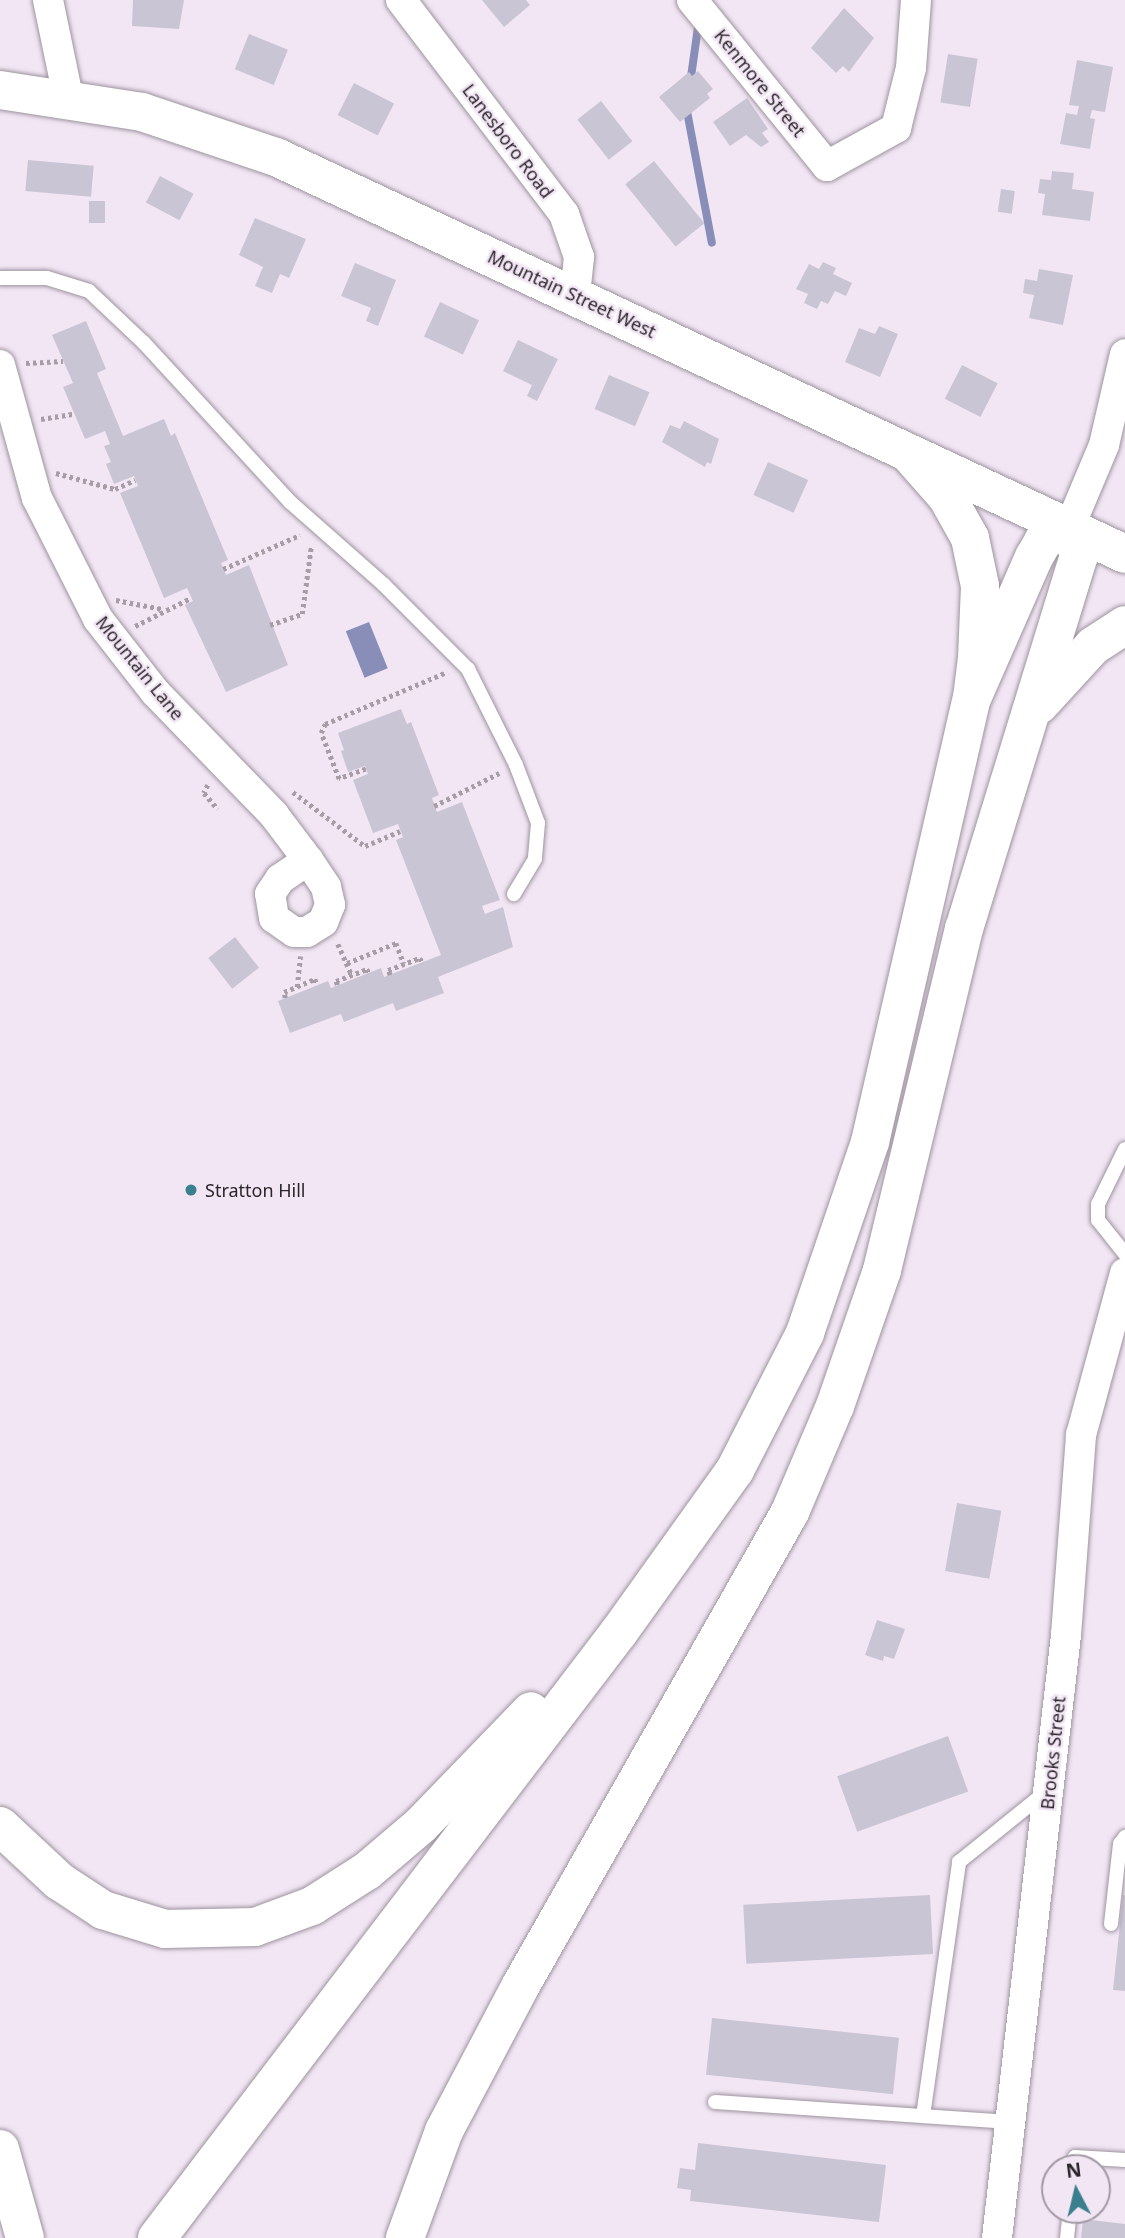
<!DOCTYPE html>
<html>
<head>
<meta charset="utf-8">
<style>
	body { margin:0 }
	#map { position:relative; width:1125px; height:2238px; overflow:hidden; background:#f2e6f4; font-family:"Noto Sans",sans-serif }
	div>[style] { position:absolute }
	[style*='--x'] { left:calc(var(--x)*1px); top:calc(var(--y)*1px); width:calc(var(--w)*1px); rotate:calc(var(--a)*1deg) }
	.water>* { inset:0; background:#888eb8; transform-origin:0 0 }
	.stream>* { height:8px; margin:-4px; padding:0 4px; transform-origin:4px; border-radius:4px; background:#888eb8 }
	.building>* { inset:0; background:#cac5d5; transform-origin:0 0 }
	.path>* { height:4.5px; margin-top:-2.25px; transform-origin:0; background:repeating-linear-gradient(90deg,#a69da7 0 3.5px,transparent 0 7px) }
	.roads { filter:drop-shadow(0 0 2px #9e939f) drop-shadow(0 0 2px #9e939f) }
	.service>* { height:14px; margin:-7px; padding:0 7px; transform-origin:7px; border-radius:7px; background:#fff }
	.minor>* { height:30px; margin:-15px; padding:0 15px; transform-origin:15px; border-radius:15px; background:#fff }
	.secondary>* { height:38px; margin:-19px; padding:0 19px; transform-origin:19px; border-radius:19px; background:#fff }
	.motorway>* { height:38px; margin:-19px; padding:0 19px; transform-origin:19px; border-radius:19px; background:#fff }
	.dots>* { width:19px; height:19px; translate:-50% -50%; box-sizing:border-box; border:4px solid #f2e6f4; border-radius:50% }
	span { translate:-50% -50%; white-space:nowrap; text-align:center; line-height:1.15; -webkit-text-stroke:5px #f2e6f4; paint-order:stroke }
	.street-label { font-size:18px; color:#2b262b }
	.poi-label { font-size:18px; color:#2b262b }
	.left { translate:0 -50%; text-align:left }
	.north { position:absolute; left:1041px; top:2154px; width:70px; height:70px; box-sizing:border-box; background:#f2e6f4; border:2px solid #a299a4; border-radius:50%; rotate:353deg; font-size:19px; font-weight:700; line-height:28px; text-align:center; color:#2b262b }
	.north::after { content:''; display:block; margin:auto; width:24px; height:32px; background:#3a7f8d; clip-path:polygon(50% 0,100% 100%,50% 72%,0 100%) }
</style>
</head>
<body>
<div id="map">
	<div class="water">
		<div style="left:369px;top:622px;width:50px;height:25px;rotate:68deg"></div>
	</div>
	<div class="stream">
		<div style="--x:690;--y:84;--w:65;--a:-82"></div>
		<div style="--x:686;--y:106;--w:139;--a:79.3"></div>
	</div>
	<div class="building">
		<div style="clip-path:polygon(133px 0,184px 0,179px 29px,132px 26px)"></div>
		<div style="clip-path:polygon(482px 0,526px 0,530px 5px,504px 27px)"></div>
		<div style="clip-path:polygon(844px 8px,874px 38px,849px 72px,843px 66px,836px 73px,811px 48px)"></div>
		<div style="left:249px;top:34px;width:42px;height:38px;rotate:22deg"></div>
		<div style="left:948px;top:54px;width:30px;height:49px;rotate:9deg"></div>
		<div style="clip-path:polygon(1077px 60px,1113px 67px,1105px 112px,1092px 110px,1090px 118px,1095px 119px,1090px 149px,1060px 144px,1066px 113px,1077px 115px,1079px 106px,1069px 105px)"></div>
		<div style="clip-path:polygon(698px 71px,713px 89px,707px 94px,710px 98px,680px 122px,659px 97px,689px 72px,692px 76px)"></div>
		<div style="left:354px;top:83px;width:45px;height:36px;rotate:27deg"></div>
		<div style="clip-path:polygon(747px 98px,768px 129px,762px 133px,769px 142px,761px 147px,746px 135px,730px 146px,713px 122px)"></div>
		<div style="left:601px;top:101px;width:51px;height:30px;rotate:52deg"></div>
		<div style="left:28px;top:160px;width:66px;height:31px;rotate:5deg"></div>
		<div style="left:654px;top:161px;width:80px;height:37px;rotate:51deg"></div>
		<div style="clip-path:polygon(1052px 171px,1074px 173px,1072px 189px,1094px 192px,1090px 221px,1042px 215px,1045px 194px,1038px 193px,1040px 179px,1051px 180px)"></div>
		<div style="left:160px;top:176px;width:38px;height:30px;rotate:28deg"></div>
		<div style="left:1001px;top:189px;width:14px;height:23px;rotate:8deg"></div>
		<div style="left:89px;top:201px;width:16px;height:22px"></div>
		<div style="clip-path:polygon(255px 218px,306px 239px,289px 278px,280px 274px,272px 293px,255px 286px,263px 267px,239px 255px)"></div>
		<div style="clip-path:polygon(823px 262px,836px 268px,833px 274px,852px 283px,846px 296px,835px 291px,828px 304px,821px 301px,817px 309px,804px 303px,808px 294px,796px 289px,809px 264px,819px 269px)"></div>
		<div style="clip-path:polygon(355px 263px,396px 280px,378px 326px,366px 321px,371px 308px,341px 296px)"></div>
		<div style="clip-path:polygon(1039px 269px,1073px 275px,1063px 325px,1029px 318px,1034px 295px,1023px 293px,1025px 279px,1037px 281px)"></div>
		<div style="left:440px;top:302px;width:43px;height:38px;rotate:25deg"></div>
		<div style="clip-path:polygon(86px 321px,106px 369px,97px 373px,123px 436px,164px 419px,171px 436px,175px 433px,228px 560px,221px 563px,226px 575px,249px 565px,288px 665px,226px 692px,185px 605px,193px 601px,187px 588px,164px 598px,120px 493px,138px 486px,134px 476px,114px 484px,106px 464px,111px 462px,104px 446px,110px 444px,105px 431px,85px 439px,63px 387px,73px 383px,52px 335px)"></div>
		<div style="clip-path:polygon(879px 326px,898px 334px,880px 377px,845px 362px,859px 328px,875px 334px)"></div>
		<div style="clip-path:polygon(518px 340px,558px 359px,537px 401px,527px 396px,532px 385px,503px 371px)"></div>
		<div style="left:962px;top:365px;width:40px;height:38px;rotate:27deg"></div>
		<div style="left:609px;top:375px;width:44px;height:37px;rotate:23deg"></div>
		<div style="clip-path:polygon(684px 421px,719px 439px,711px 464px,707px 462px,705px 467px,662px 442px,670px 425px,680px 429px)"></div>
		<div style="left:768px;top:462px;width:44px;height:36px;rotate:24deg"></div>
		<div style="clip-path:polygon(401px 709px,407px 724px,411px 722px,439px 795px,432px 798px,437px 812px,462px 802px,500px 900px,482px 906px,485px 914px,503px 907px,513px 947px,438px 977px,444px 993px,396px 1011px,393px 1003px,344px 1022px,341px 1014px,290px 1033px,278px 1001px,328px 981px,331px 988px,381px 968px,384px 977px,441px 955px,396px 840px,403px 837px,398px 824px,373px 833px,353px 780px,368px 774px,365px 766px,348px 772px,341px 751px,344px 750px,338px 733px)"></div>
		<div style="left:235px;top:937px;width:39px;height:34px;rotate:52deg"></div>
		<div style="left:957px;top:1503px;width:45px;height:69px;rotate:10deg"></div>
		<div style="clip-path:polygon(877px 1620px,905px 1629px,894px 1659px,884px 1656px,883px 1661px,865px 1655px)"></div>
		<div style="left:948px;top:1736px;width:59px;height:118px;rotate:70deg"></div>
		<div style="left:930px;top:1895px;width:59px;height:187px;rotate:87deg"></div>
		<div style="clip-path:polygon(1123px 1895px,1125px 1895px,1125px 1991px,1113px 1990px)"></div>
		<div style="left:712px;top:2018px;width:188px;height:57px;rotate:6deg"></div>
		<div style="clip-path:polygon(698px 2143px,886px 2165px,879px 2222px,690px 2201px,691px 2190px,677px 2188px,680px 2168px,695px 2170px)"></div>
		<div style="clip-path:polygon(1083px 2219px,1125px 2224px,1125px 2238px,1081px 2238px)"></div>
	</div>
	<div class="path">
		<div style="--x:26;--y:363;--w:37;--a:-3"></div>
		<div style="--x:41;--y:419;--w:33;--a:-9"></div>
		<div style="--x:56;--y:473;--w:61;--a:15.2"></div>
		<div style="--x:115;--y:489;--w:22;--a:-24"></div>
		<div style="--x:223;--y:569;--w:84;--a:-23.8"></div>
		<div style="--x:116;--y:600;--w:47;--a:11.1"></div>
		<div style="--x:270;--y:625;--w:34;--a:-19"></div>
		<div style="--x:302;--y:614;--w:68;--a:-82.3"></div>
		<div style="--x:135;--y:626;--w:63;--a:-26.6"></div>
		<div style="--x:366;--y:769;--w:29;--a:160"></div>
		<div style="--x:339;--y:779;--w:49;--a:-111.4"></div>
		<div style="--x:321;--y:733;--w:10;--a:-66"></div>
		<div style="--x:325;--y:724;--w:133;--a:-23.1"></div>
		<div style="--x:208;--y:785;--w:9;--a:117"></div>
		<div style="--x:204;--y:793;--w:21;--a:49"></div>
		<div style="--x:293;--y:792;--w:90;--a:36.9"></div>
		<div style="--x:365;--y:846;--w:38;--a:-23"></div>
		<div style="--x:434;--y:806;--w:73;--a:-26.9"></div>
		<div style="--x:338;--y:944;--w:34;--a:66"></div>
		<div style="--x:347;--y:963;--w:53;--a:-22.2"></div>
		<div style="--x:396;--y:943;--w:22;--a:69"></div>
		<div style="--x:390;--y:975;--w:5;--a:-112"></div>
		<div style="--x:388;--y:970;--w:34;--a:-21"></div>
		<div style="--x:420;--y:958;--w:4;--a:63"></div>
		<div style="--x:337;--y:985;--w:4;--a:-104"></div>
		<div style="--x:336;--y:981;--w:33;--a:-21"></div>
		<div style="--x:367;--y:969;--w:4;--a:63"></div>
		<div style="--x:297;--y:987;--w:31;--a:-84"></div>
		<div style="--x:285;--y:998;--w:6;--a:-99"></div>
		<div style="--x:284;--y:992;--w:34;--a:-23"></div>
		<div style="--x:315;--y:979;--w:6;--a:72"></div>
	</div>
	<div class="roads">
		<div class="service">
			<div style="--x:0;--y:278;--w:47;--a:0"></div>
			<div style="--x:47;--y:278;--w:44;--a:17.2"></div>
			<div style="--x:89;--y:291;--w:76;--a:43.4"></div>
			<div style="--x:144;--y:343;--w:216;--a:47.4"></div>
			<div style="--x:290;--y:502;--w:125;--a:41.4"></div>
			<div style="--x:384;--y:585;--w:119;--a:45"></div>
			<div style="--x:468;--y:669;--w:107;--a:63.4"></div>
			<div style="--x:516;--y:765;--w:62;--a:69.2"></div>
			<div style="--x:538;--y:823;--w:36;--a:95"></div>
			<div style="--x:535;--y:859;--w:41;--a:121"></div>
			<div style="--x:1125;--y:1149;--w:61;--a:116.1"></div>
			<div style="--x:1098;--y:1204;--w:16;--a:90"></div>
			<div style="--x:1098;--y:1220;--w:43;--a:51.5"></div>
			<div style="--x:1111;--y:1924;--w:81;--a:-83.6"></div>
			<div style="--x:1120;--y:1844;--w:9;--a:-54"></div>
			<div style="--x:715;--y:2102;--w:296;--a:3.9"></div>
			<div style="--x:923;--y:2116;--w:257;--a:-81.9"></div>
			<div style="--x:959;--y:1862;--w:113;--a:-38.9"></div>
			<div style="--x:1074;--y:2168;--w:11;--a:-85"></div>
			<div style="--x:1075;--y:2157;--w:50;--a:3.4"></div>
			<div style="--x:1067;--y:2238;--w:28;--a:-84"></div>
		</div>
		<div class="minor">
			<div style="--x:48;--y:0;--w:99;--a:78.3"></div>
			<div style="--x:401;--y:0;--w:269;--a:52.7"></div>
			<div style="--x:564;--y:214;--w:46;--a:70.8"></div>
			<div style="--x:579;--y:257;--w:39;--a:96"></div>
			<div style="--x:692;--y:0;--w:214;--a:50.9"></div>
			<div style="--x:827;--y:166;--w:79;--a:-28.8"></div>
			<div style="--x:896;--y:128;--w:62;--a:-76"></div>
			<div style="--x:911;--y:68;--w:68;--a:-85.8"></div>
			<div style="--x:0;--y:365;--w:138;--a:74.5"></div>
			<div style="--x:37;--y:498;--w:136;--a:63.2"></div>
			<div style="--x:98;--y:619;--w:93;--a:52"></div>
			<div style="--x:155;--y:692;--w:171;--a:45.9"></div>
			<div style="--x:274;--y:815;--w:46;--a:52.9"></div>
			<div style="--x:302;--y:852;--w:10;--a:53"></div>
			<div style="--x:308;--y:860;--w:32;--a:56"></div>
			<div style="--x:326;--y:887;--w:18;--a:77"></div>
			<div style="--x:330;--y:905;--w:18;--a:112"></div>
			<div style="--x:323;--y:922;--w:19;--a:148"></div>
			<div style="--x:307;--y:932;--w:13;--a:180"></div>
			<div style="--x:294;--y:932;--w:24;--a:-145"></div>
			<div style="--x:274;--y:918;--w:24;--a:-99"></div>
			<div style="--x:270;--y:894;--w:18;--a:-56"></div>
			<div style="--x:280;--y:879;--w:34;--a:-34"></div>
			<div style="--x:1070;--y:526;--w:88;--a:-67.2"></div>
			<div style="--x:1104;--y:445;--w:93;--a:-77"></div>
			<div style="--x:997;--y:2238;--w:607;--a:-83.47"></div>
			<div style="--x:1066;--y:1635;--w:201;--a:-85.7"></div>
			<div style="--x:1081;--y:1435;--w:168;--a:-74.8"></div>
		</div>
		<div class="secondary">
			<div style="--x:0;--y:90;--w:144;--a:8.8"></div>
			<div style="--x:142;--y:112;--w:141;--a:18.6"></div>
			<div style="--x:276;--y:157;--w:937;--a:25.06"></div>
		</div>
		<div class="motorway">
			<div style="--x:1039;--y:705;--w:80;--a:-47.5"></div>
			<div style="--x:1093;--y:646;--w:38;--a:-33"></div>
			<div style="--x:0;--y:1826;--w:81;--a:43"></div>
			<div style="--x:59;--y:1881;--w:53;--a:33.4"></div>
			<div style="--x:103;--y:1910;--w:65;--a:17"></div>
			<div style="--x:165;--y:1929;--w:90;--a:-1.3"></div>
			<div style="--x:255;--y:1927;--w:61;--a:-20.2"></div>
			<div style="--x:312;--y:1906;--w:65;--a:-32.5"></div>
			<div style="--x:367;--y:1871;--w:71;--a:-40.4"></div>
			<div style="--x:421;--y:1825;--w:158;--a:-46"></div>
			<div style="--x:0;--y:2149;--w:92;--a:74.3"></div>
			<div style="--x:157;--y:2238;--w:762;--a:-52.68"></div>
			<div style="--x:619;--y:1632;--w:199;--a:-54.4"></div>
			<div style="--x:735;--y:1470;--w:154;--a:-62.9"></div>
			<div style="--x:805;--y:1333;--w:202;--a:-71.2"></div>
			<div style="--x:870;--y:1142;--w:456;--a:-77.1"></div>
			<div style="--x:972;--y:698;--w:40;--a:-82.9"></div>
			<div style="--x:977;--y:658;--w:72;--a:-87.6"></div>
			<div style="--x:980;--y:586;--w:49;--a:-101.8"></div>
			<div style="--x:970;--y:538;--w:47;--a:-119.3"></div>
			<div style="--x:947;--y:497;--w:55;--a:-131.3"></div>
			<div style="--x:405;--y:2238;--w:114;--a:-70"></div>
			<div style="--x:444;--y:2131;--w:165;--a:-62.2"></div>
			<div style="--x:521;--y:1985;--w:544;--a:-60.37"></div>
			<div style="--x:790;--y:1512;--w:115;--a:-67"></div>
			<div style="--x:835;--y:1406;--w:144;--a:-70.9"></div>
			<div style="--x:882;--y:1270;--w:351;--a:-76.5"></div>
			<div style="--x:964;--y:929;--w:390;--a:-72.9"></div>
			<div style="--x:1079;--y:556;--w:31;--a:-107"></div>
			<div style="--x:1070;--y:526;--w:30;--a:152"></div>
			<div style="--x:1044;--y:540;--w:20;--a:120"></div>
			<div style="--x:1034;--y:557;--w:154;--a:113.7"></div>
		</div>
	</div>
	<div class="dots">
		<div style="left:191px;top:1190px;background:#3a7f8d"></div>
	</div>
	<div class="street-label">
		<span style="left:760px;top:83px;rotate:51deg">Kenmore Street</span>
		<span style="left:508px;top:141px;rotate:53deg">Lanesboro Road</span>
		<span style="left:572px;top:294px;rotate:25deg">Mountain Street West</span>
		<span style="left:140px;top:668px;rotate:51deg">Mountain Lane</span>
		<span style="left:1053px;top:1753px;rotate:-84deg">Brooks Street</span>
	</div>
	<div class="poi-label">
		<span class="left" style="left:205px;top:1190px">Stratton Hill</span>
	</div>
	<div class="north">N</div>
</div>
</body>
</html>
